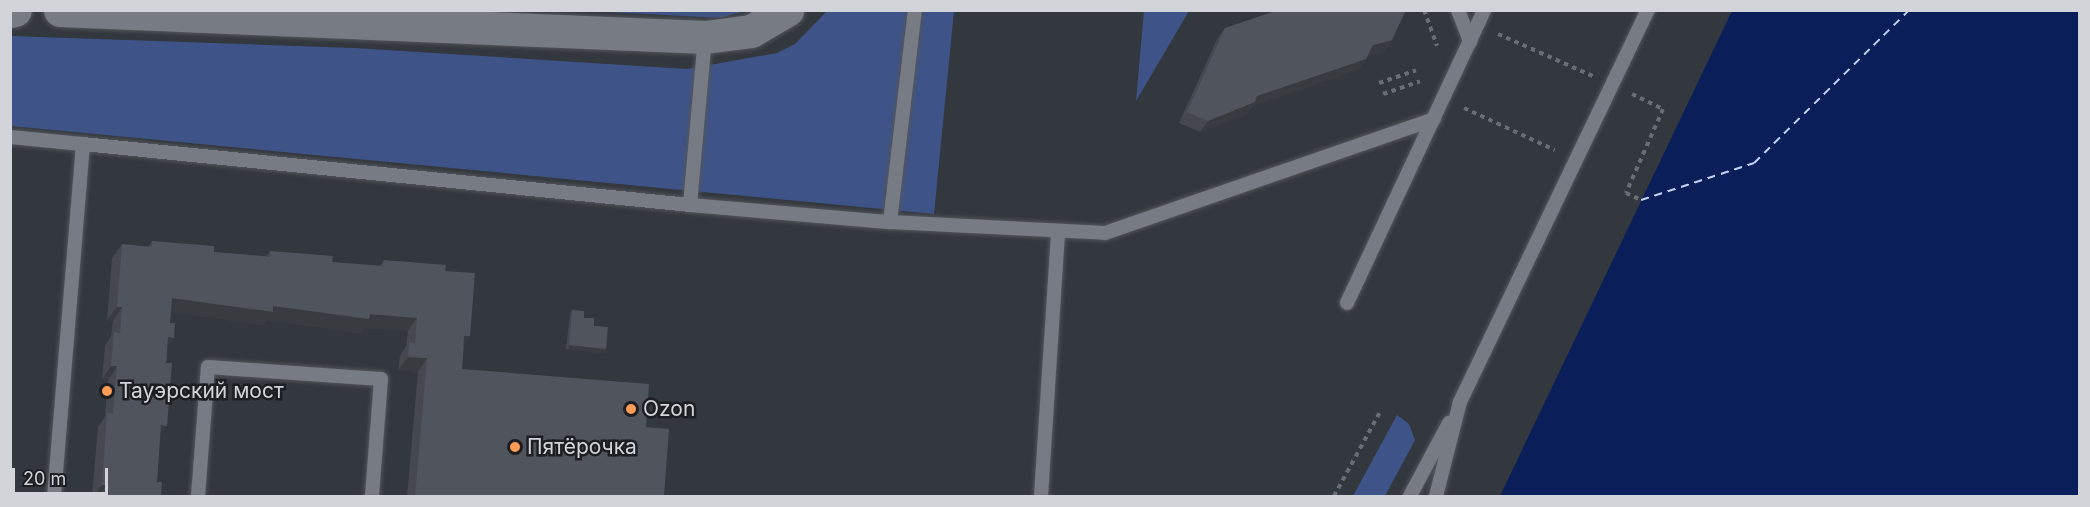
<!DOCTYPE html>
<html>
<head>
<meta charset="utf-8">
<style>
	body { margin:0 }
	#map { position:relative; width:2090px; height:507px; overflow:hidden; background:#33373e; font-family:Inter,sans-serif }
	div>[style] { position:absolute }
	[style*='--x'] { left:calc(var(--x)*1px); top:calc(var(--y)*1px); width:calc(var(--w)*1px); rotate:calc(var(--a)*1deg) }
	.green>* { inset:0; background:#3e5488 }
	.water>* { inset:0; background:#0a1e5a }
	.ferry>* { height:1.5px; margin-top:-0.75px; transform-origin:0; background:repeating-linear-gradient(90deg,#c2d4fa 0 8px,transparent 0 14px) }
	.path>* { height:4px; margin-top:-2px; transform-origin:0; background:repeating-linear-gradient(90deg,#6a6d74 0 4.5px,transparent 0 9px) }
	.roads { filter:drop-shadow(0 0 2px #52555b) drop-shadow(0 0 2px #52555b) }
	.service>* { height:14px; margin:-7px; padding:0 7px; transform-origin:7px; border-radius:7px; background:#777b83 }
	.tertiary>* { height:33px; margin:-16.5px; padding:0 16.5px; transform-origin:16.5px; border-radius:16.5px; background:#777b83 }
	.wall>* { inset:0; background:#45484f }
	.shaded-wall>* { inset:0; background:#383b40; transform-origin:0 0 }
	.building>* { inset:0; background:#50545c }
	.dots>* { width:16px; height:16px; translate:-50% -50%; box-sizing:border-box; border:3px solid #1c1e21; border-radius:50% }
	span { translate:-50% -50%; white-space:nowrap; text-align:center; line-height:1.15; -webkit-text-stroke:5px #1c1e21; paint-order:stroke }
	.poi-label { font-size:21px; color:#d2d4d9 }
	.left { translate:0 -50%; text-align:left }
	.frame { position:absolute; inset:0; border:12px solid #d2d4d9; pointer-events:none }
	.scale { position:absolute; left:12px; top:468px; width:96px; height:27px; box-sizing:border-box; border:3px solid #d2d4d9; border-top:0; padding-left:8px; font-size:18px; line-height:21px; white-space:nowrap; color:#d2d4d9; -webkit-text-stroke:4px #1c1e21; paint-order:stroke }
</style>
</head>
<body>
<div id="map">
	<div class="green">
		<div style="clip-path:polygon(591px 11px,745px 11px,720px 18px)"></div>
		<div style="clip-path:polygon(827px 11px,954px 11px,934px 214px,11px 126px,11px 36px,354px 48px,687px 69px,777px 53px,795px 44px)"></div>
		<div style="clip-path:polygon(1144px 11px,1189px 11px,1136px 101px)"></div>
		<div style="clip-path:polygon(1397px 415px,1409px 424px,1415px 440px,1385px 496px,1353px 496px)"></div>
	</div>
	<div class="water">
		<div style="clip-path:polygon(1732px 11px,2079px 11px,2079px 496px,1500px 496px)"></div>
	</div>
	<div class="ferry">
		<div style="--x:1641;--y:200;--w:119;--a:-18.1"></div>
		<div style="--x:1754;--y:163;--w:218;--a:-44.6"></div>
	</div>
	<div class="path">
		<div style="--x:1424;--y:10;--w:38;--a:70"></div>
		<div style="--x:1498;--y:34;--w:104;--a:23.9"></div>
		<div style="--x:1379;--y:83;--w:39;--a:-19"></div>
		<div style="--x:1383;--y:94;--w:39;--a:-19"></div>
		<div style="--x:1632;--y:94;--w:34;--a:26"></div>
		<div style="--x:1663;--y:109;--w:92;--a:113.8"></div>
		<div style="--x:1626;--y:193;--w:17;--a:25"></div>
		<div style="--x:1464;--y:108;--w:100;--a:24.8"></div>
		<div style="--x:1334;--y:496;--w:98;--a:-61.3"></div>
	</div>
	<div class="roads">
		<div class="service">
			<div style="--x:1458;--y:10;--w:34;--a:69"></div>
			<div style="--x:10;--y:137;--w:73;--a:5.5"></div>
			<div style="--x:83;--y:144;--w:353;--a:94.7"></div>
			<div style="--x:83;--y:144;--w:610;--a:5.74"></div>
			<div style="--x:690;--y:205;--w:201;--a:4.9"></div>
			<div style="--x:890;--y:222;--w:215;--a:2.9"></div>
			<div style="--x:1105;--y:233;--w:348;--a:-19.1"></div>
			<div style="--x:690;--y:205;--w:169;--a:-84.9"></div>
			<div style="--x:890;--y:222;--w:213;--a:-83.3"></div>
			<div style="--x:1347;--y:303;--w:323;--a:-64.9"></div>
			<div style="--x:198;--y:496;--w:129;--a:-85.6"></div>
			<div style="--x:208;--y:367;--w:173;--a:4"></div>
			<div style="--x:381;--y:379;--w:117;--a:94.4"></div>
			<div style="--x:1041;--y:496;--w:265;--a:-86.3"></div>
			<div style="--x:1410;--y:496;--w:83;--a:-61.9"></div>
			<div style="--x:1436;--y:496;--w:97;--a:-75.7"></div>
			<div style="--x:1460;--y:402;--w:435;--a:-64.4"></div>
		</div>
		<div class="tertiary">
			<div style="--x:60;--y:10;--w:646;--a:2.4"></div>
			<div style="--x:705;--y:37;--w:46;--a:-7.4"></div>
			<div style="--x:751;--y:31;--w:42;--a:-30.3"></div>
			<div style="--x:10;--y:11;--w:5;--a:-11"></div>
		</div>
	</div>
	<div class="wall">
		<div style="clip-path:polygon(1225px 28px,1392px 40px,1384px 52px,1368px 56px,1358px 70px,1252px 106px,1247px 114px,1200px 132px,1179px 123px,1217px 39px)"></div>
		<div style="clip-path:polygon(152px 241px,214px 252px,266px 256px,270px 251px,332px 262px,380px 266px,384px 260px,445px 271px,470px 336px,464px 345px,462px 369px,646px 427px,664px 496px,407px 496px,418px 372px,398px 370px,400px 356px,406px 346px,408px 331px,364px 328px,360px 333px,267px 320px,263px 325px,171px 312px,166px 363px,167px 426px,160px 435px,157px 482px,161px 496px,92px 496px,98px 427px,105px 417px,106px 404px,108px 380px,102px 379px,105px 346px,111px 336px,113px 321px,107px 320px,112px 258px,122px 244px,148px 247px)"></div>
		<div style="clip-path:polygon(572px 310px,594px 326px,604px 353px,566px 349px,570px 314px)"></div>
	</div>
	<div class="shaded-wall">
		<div style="clip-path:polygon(1392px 40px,1384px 52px,1365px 57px,1373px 45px)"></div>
		<div style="clip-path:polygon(1366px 59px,1358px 70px,1252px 106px,1247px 114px,1200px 132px,1208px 121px,1257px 96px)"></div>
		<div style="clip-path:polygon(172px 298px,273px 306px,417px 318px,408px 331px,364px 328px,360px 333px,267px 320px,263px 325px,163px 311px)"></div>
		<div style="clip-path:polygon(117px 307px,122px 307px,113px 321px,107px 320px)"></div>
		<div style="clip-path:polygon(464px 336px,470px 336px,461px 349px)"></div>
		<div style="clip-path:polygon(168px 337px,174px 338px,165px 351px)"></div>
		<div style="left:569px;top:345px;width:37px;height:5px;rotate:6deg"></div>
		<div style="clip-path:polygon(408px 357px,427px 358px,418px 372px,398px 370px)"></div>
		<div style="clip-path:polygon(111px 366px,117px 366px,108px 380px,102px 379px)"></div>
		<div style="clip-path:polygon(161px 425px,167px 426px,157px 439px)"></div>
		<div style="clip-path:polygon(102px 485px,107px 485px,99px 496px,93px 496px)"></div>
	</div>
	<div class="building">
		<div style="clip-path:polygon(1278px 10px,1405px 10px,1405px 12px,1392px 40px,1373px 45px,1366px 59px,1257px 96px,1255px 102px,1208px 121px,1187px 112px,1225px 28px)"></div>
		<div style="clip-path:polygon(152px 241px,214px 246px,214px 252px,270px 257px,270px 251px,333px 256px,332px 262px,383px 266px,384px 260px,446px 265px,445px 271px,475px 273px,470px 336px,464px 336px,462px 369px,649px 384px,646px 427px,669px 429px,664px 496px,415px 496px,427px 358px,408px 357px,409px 342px,415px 343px,417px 318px,370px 314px,369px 319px,273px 306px,273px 312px,172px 298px,170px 323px,175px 323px,174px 338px,168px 337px,166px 363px,172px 363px,167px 426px,161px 425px,157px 482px,162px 482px,161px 496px,106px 496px,107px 485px,102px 485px,107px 413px,113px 414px,117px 366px,111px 366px,114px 332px,120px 333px,122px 307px,117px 307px,122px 244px,152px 247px)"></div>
		<div style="clip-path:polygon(572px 310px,584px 311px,584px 318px,594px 318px,594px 326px,608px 327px,606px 349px,569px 345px)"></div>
	</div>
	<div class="dots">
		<div style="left:107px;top:391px;background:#fd9c55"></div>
		<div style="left:631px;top:409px;background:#fd9c55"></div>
		<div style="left:515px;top:447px;background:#fd9c55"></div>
	</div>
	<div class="poi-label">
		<span class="left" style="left:119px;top:391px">Тауэрский мост</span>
		<span class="left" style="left:643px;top:409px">Ozon</span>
		<span class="left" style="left:527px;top:447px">Пятёрочка</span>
	</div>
	<div class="frame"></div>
	<div class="scale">20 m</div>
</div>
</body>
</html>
